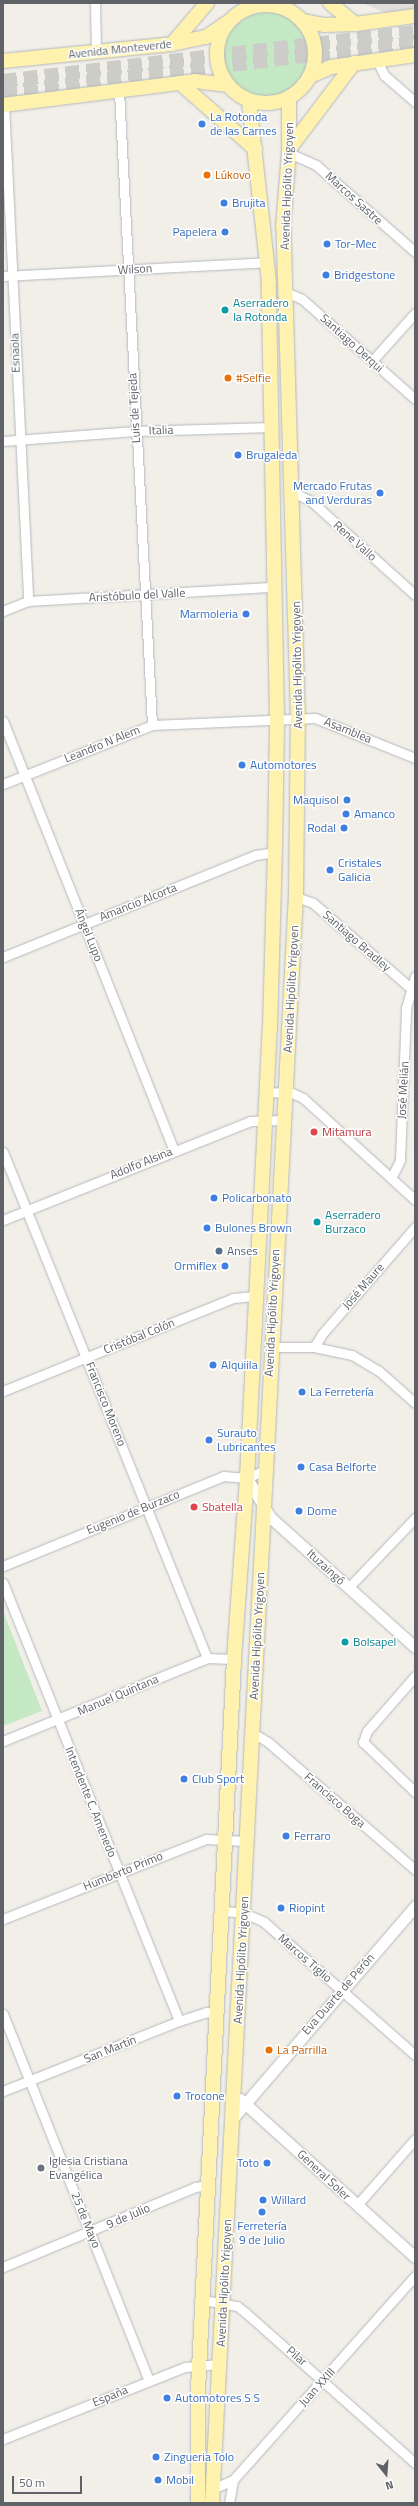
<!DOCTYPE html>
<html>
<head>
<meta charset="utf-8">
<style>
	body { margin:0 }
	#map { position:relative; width:418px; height:2506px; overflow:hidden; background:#f1efe8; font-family:"Titillium Web",sans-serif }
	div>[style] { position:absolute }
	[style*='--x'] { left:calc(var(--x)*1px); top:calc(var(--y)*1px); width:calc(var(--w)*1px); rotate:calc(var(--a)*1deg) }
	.industrial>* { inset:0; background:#e0deda }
	.green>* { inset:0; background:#c5e8c5 }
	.round { border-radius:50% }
	.primary-tunnel>* { height:14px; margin-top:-7px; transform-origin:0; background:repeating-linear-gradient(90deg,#ccccc8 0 14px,transparent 0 21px) }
	.roads { filter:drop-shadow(0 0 1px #b5b8bc) drop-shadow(0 0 1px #b5b8bc) }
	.minor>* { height:9px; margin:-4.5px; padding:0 4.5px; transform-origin:4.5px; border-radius:4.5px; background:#fff }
	.tertiary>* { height:11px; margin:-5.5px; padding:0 5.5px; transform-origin:5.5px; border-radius:5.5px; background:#fff }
	.primary>* { height:14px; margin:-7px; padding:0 7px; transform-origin:7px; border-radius:7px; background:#fff2af }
	.primary>.ring { margin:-7px; padding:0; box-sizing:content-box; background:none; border:14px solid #fff2af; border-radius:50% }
	.dots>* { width:11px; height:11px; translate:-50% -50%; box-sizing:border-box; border:2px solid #fff; border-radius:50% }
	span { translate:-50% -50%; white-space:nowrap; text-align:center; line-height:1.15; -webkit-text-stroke:3px #fff; paint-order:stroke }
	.street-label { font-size:12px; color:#5f6368 }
	.shop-label { font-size:12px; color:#366cbe }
	.left { translate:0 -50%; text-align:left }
	.right { translate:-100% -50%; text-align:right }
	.food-label { font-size:12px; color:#c56008 }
	.culture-label { font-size:12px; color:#0d838f }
	.health-label { font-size:12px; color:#be3a42 }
	.service-label { font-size:12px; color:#4e5e75 }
	.worship-label { font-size:12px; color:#5b616d }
	.frame { position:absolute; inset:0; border:4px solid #5f6368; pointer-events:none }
	.north { position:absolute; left:366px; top:2454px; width:40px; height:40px; -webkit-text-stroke:3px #fff; paint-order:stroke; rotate:163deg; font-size:11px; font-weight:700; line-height:16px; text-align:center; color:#5f6368 }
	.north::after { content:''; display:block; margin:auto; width:14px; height:18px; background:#5f6368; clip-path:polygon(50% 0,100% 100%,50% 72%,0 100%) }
	.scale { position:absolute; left:12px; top:2476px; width:70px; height:18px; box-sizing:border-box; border:2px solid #5f6368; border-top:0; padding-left:5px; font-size:12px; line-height:14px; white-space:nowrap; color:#5f6368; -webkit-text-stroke:3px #fff; paint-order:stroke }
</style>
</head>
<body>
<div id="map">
	<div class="industrial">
		<div style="clip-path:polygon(362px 3px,415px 3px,415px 11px,389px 14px)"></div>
	</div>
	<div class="green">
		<div class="round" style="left:223px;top:11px;width:86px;height:86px"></div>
		<div style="clip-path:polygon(3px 1611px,42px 1711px,3px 1726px)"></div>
	</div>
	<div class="primary-tunnel">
		<div style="--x:3;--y:81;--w:415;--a:-6.8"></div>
		<div style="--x:3;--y:92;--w:415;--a:-6.8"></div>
	</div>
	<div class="roads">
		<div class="minor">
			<div style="--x:95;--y:3;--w:49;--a:88.8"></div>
			<div style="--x:377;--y:60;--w:17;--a:65"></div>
			<div style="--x:384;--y:75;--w:41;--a:41.1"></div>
			<div style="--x:119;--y:91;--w:635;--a:87.02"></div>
			<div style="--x:4;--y:104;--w:498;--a:87.2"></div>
			<div style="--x:289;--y:153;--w:30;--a:24"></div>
			<div style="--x:316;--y:165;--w:132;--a:41.3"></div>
			<div style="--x:3;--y:276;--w:264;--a:-3"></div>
			<div style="--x:286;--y:292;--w:17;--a:24"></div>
			<div style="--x:302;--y:299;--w:151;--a:41.5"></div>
			<div style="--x:372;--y:361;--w:64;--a:-48.1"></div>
			<div style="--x:3;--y:441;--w:132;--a:-4.3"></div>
			<div style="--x:135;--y:431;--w:137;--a:-1.7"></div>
			<div style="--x:292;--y:492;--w:21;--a:25"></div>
			<div style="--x:311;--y:501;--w:140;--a:42.1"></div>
			<div style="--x:3;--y:611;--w:27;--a:-22"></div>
			<div style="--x:28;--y:601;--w:246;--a:-3.3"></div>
			<div style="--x:3;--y:721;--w:462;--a:68.3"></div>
			<div style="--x:3;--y:784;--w:160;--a:-21.6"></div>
			<div style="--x:152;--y:725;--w:163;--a:-2.5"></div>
			<div style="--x:315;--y:718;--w:108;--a:21.8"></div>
			<div style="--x:296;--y:897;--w:18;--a:19"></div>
			<div style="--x:313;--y:903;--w:135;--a:41.1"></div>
			<div style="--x:3;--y:957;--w:273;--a:-22"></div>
			<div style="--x:256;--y:855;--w:19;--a:-9"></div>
			<div style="--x:266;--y:1092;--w:26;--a:2"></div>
			<div style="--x:292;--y:1093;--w:12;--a:24"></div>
			<div style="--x:303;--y:1098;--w:151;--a:42.3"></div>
			<div style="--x:3;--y:1152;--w:546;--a:68.04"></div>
			<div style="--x:391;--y:1178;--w:20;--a:-63"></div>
			<div style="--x:400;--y:1160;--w:152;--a:-87.7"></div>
			<div style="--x:406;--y:1008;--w:33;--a:-74"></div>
			<div style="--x:3;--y:1220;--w:266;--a:-21.8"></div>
			<div style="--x:250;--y:1121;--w:33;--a:-2"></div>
			<div style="--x:270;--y:1347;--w:44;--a:0"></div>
			<div style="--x:314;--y:1347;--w:39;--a:12"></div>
			<div style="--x:352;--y:1355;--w:31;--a:31"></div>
			<div style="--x:379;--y:1371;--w:48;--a:41.6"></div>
			<div style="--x:314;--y:1347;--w:15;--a:-58"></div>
			<div style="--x:322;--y:1334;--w:142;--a:-49"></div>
			<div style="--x:3;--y:1391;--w:248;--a:-22"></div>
			<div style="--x:233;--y:1298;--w:22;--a:-5"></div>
			<div style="--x:3;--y:1566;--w:238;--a:-22.2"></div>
			<div style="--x:223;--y:1476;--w:24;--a:5"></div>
			<div style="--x:247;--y:1478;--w:20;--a:-24"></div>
			<div style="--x:3;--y:1583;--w:472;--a:68.1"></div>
			<div style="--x:349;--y:1587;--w:95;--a:-46.3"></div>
			<div style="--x:415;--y:1676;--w:73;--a:131.1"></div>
			<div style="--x:367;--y:1731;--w:12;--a:110"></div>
			<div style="--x:363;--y:1742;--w:72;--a:43.9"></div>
			<div style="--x:253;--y:1733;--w:17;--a:31"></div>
			<div style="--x:268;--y:1742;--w:195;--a:41"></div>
			<div style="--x:3;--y:1741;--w:220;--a:-22.1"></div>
			<div style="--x:207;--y:1658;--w:27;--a:2"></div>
			<div style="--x:223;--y:1911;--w:21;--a:5"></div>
			<div style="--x:244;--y:1913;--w:22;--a:24"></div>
			<div style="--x:264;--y:1922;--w:201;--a:41.4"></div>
			<div style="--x:3;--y:1919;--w:218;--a:-21.5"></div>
			<div style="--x:206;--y:1839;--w:40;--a:2.9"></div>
			<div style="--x:3;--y:2014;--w:395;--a:68.3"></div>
			<div style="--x:3;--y:2091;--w:189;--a:-21.7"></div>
			<div style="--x:179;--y:2021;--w:28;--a:-18"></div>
			<div style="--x:206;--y:2012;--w:12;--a:9"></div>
			<div style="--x:357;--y:2205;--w:88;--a:-48.7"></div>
			<div style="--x:3;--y:2267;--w:208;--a:-22.6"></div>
			<div style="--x:195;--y:2187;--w:13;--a:-9"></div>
			<div style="--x:203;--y:2300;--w:35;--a:10"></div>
			<div style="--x:237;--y:2306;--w:11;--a:38"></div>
			<div style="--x:246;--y:2313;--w:226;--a:41.6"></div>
			<div style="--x:3;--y:2439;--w:196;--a:-21.6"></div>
			<div style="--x:185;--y:2367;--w:34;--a:-5"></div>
			<div style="--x:212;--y:2489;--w:23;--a:-23"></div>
			<div style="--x:233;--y:2480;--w:273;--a:-48.3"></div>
			<div style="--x:229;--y:2503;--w:23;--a:-80"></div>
		</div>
		<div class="tertiary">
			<div style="--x:247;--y:1478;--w:45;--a:59.5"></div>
			<div style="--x:270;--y:1517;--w:195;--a:41.9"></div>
			<div style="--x:240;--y:2099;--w:236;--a:42.1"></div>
			<div style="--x:232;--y:2119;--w:281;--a:-49.3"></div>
		</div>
		<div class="primary">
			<div style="--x:330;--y:3;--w:33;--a:40"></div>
			<div class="ring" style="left:217px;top:5px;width:84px;height:84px"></div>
			<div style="--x:302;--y:21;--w:22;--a:10"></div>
			<div style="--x:324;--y:25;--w:31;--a:-2"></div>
			<div style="--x:355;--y:24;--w:61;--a:-7.6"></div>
			<div style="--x:172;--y:44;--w:54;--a:-49.5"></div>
			<div style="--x:3;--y:61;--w:170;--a:-5.7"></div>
			<div style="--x:172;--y:44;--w:35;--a:-12"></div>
			<div style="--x:206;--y:37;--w:27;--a:-34"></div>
			<div style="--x:310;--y:76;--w:23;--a:-23"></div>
			<div style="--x:331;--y:67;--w:85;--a:-8.1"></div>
			<div style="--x:180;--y:83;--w:100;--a:41.3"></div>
			<div style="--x:3;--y:105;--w:193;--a:-7.1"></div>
			<div style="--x:195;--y:81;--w:31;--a:7"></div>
			<div style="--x:289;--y:149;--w:108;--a:-52.9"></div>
			<div style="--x:198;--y:2503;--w:113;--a:-90"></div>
			<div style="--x:198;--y:2390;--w:732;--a:-87.18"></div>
			<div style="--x:234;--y:1659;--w:181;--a:-85.9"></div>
			<div style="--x:247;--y:1478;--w:451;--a:-87.1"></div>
			<div style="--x:270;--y:1028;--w:176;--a:-88.4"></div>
			<div style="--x:275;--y:852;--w:134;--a:-89.1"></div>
			<div style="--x:277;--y:718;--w:436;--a:-91.1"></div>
			<div style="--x:269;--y:282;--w:183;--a:-96.3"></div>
			<div style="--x:212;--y:2503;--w:1608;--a:-87.01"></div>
			<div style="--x:296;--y:897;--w:179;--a:-89.4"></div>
			<div style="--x:298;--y:718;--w:491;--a:-91.7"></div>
			<div style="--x:283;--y:227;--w:74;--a:-85.4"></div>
			<div style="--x:289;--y:153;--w:55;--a:-90"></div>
		</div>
	</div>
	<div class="dots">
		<div style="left:202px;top:124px;background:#3f7fe0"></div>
		<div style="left:207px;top:175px;background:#e8710a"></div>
		<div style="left:224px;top:203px;background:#3f7fe0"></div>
		<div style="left:225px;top:232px;background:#3f7fe0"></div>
		<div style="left:327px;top:244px;background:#3f7fe0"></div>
		<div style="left:326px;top:275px;background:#3f7fe0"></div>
		<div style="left:225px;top:310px;background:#0f9aa8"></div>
		<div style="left:228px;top:378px;background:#e8710a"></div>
		<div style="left:238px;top:455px;background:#3f7fe0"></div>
		<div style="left:380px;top:493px;background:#3f7fe0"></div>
		<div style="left:246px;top:614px;background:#3f7fe0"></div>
		<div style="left:242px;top:765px;background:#3f7fe0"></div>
		<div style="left:347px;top:800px;background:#3f7fe0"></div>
		<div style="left:346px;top:814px;background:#3f7fe0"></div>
		<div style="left:344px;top:828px;background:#3f7fe0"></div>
		<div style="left:330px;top:870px;background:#3f7fe0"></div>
		<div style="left:314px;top:1132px;background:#e0444e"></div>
		<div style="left:214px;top:1198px;background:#3f7fe0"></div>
		<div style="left:317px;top:1222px;background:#0f9aa8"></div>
		<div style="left:207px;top:1228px;background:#3f7fe0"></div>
		<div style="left:219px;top:1251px;background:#5c6f8a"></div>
		<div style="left:225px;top:1266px;background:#3f7fe0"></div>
		<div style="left:213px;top:1365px;background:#3f7fe0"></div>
		<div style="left:302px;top:1392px;background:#3f7fe0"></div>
		<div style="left:209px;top:1440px;background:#3f7fe0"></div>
		<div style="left:301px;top:1467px;background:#3f7fe0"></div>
		<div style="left:194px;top:1507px;background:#e0444e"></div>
		<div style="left:299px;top:1511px;background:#3f7fe0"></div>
		<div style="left:345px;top:1642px;background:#0f9aa8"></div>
		<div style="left:184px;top:1779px;background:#3f7fe0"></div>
		<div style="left:286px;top:1836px;background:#3f7fe0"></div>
		<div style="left:281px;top:1908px;background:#3f7fe0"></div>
		<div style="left:269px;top:2050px;background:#e8710a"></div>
		<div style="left:177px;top:2096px;background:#3f7fe0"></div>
		<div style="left:267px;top:2163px;background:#3f7fe0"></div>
		<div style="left:41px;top:2168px;background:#6b7280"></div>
		<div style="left:263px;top:2200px;background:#3f7fe0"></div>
		<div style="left:262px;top:2212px;background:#3f7fe0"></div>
		<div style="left:167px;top:2398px;background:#3f7fe0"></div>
		<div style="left:156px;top:2457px;background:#3f7fe0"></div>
		<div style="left:158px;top:2480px;background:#3f7fe0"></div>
	</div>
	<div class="street-label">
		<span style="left:120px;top:49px;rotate:-6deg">Avenida Monteverde</span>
		<span style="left:287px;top:186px;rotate:-88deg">Avenida Hipólito Yrigoyen</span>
		<span style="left:354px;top:198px;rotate:42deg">Marcos Sastre</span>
		<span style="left:135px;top:269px;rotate:-3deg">Wilson</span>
		<span style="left:352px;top:343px;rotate:42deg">Santiago Derqui</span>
		<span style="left:15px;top:353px;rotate:-92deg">Esnaola</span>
		<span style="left:134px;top:408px;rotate:-93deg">Luis de Tejeda</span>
		<span style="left:161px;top:430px;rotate:-2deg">Italia</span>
		<span style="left:355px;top:541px;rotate:42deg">Rene Vallo</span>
		<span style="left:137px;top:595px;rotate:-3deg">Aristóbulo del Valle</span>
		<span style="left:297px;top:665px;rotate:-91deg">Avenida Hipólito Yrigoyen</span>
		<span style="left:348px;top:730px;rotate:22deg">Asamblea</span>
		<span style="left:102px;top:744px;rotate:-22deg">Leandro N Alem</span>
		<span style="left:138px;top:902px;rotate:-22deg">Amancio Alcorta</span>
		<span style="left:89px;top:935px;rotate:68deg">Ángel Lupo</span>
		<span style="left:357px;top:941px;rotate:41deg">Santiago Bradley</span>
		<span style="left:291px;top:989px;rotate:-87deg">Avenida Hipólito Yrigoyen</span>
		<span style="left:403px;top:1090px;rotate:-87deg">José Melián</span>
		<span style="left:141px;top:1163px;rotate:-22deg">Adolfo Alsina</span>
		<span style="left:363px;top:1286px;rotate:-49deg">José Maure</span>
		<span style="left:272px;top:1313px;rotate:-87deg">Avenida Hipólito Yrigoyen</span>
		<span style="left:139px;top:1336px;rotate:-22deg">Cristóbal Colón</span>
		<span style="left:106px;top:1404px;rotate:68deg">Francisco Moreno</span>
		<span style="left:133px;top:1512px;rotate:-22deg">Eugenio de Burzaco</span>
		<span style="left:326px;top:1567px;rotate:42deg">Ituzaingó</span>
		<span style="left:257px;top:1636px;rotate:-87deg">Avenida Hipólito Yrigoyen</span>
		<span style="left:118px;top:1695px;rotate:-23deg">Manuel Quintana</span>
		<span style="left:335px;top:1800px;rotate:41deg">Francisco Boga</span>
		<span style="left:91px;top:1802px;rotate:68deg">Intendente C. Amenedo</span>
		<span style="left:123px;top:1871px;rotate:-22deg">Humberto Primo</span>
		<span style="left:305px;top:1958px;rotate:41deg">Marcos Tiglio</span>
		<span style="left:241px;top:1960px;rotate:-87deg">Avenida Hipólito Yrigoyen</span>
		<span style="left:338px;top:1994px;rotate:-49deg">Eva Duarte de Perón</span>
		<span style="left:110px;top:2049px;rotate:-22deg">San Martín</span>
		<span style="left:324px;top:2175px;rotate:43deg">General Soler</span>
		<span style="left:128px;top:2216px;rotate:-23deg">9 de Julio</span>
		<span style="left:86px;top:2220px;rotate:68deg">25 de Mayo</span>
		<span style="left:224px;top:2283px;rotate:-87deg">Avenida Hipólito Yrigoyen</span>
		<span style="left:297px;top:2356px;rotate:40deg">Pilar</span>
		<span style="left:317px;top:2387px;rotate:-48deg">Juan XXIII</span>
		<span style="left:110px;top:2396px;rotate:-22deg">España</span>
	</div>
	<div class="shop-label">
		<span class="left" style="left:210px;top:124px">La Rotonda<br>de las Carnes</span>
		<span class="left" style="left:232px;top:203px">Brujita</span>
		<span class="right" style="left:217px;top:232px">Papelera</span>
		<span class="left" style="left:335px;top:244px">Tor-Mec</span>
		<span class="left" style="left:334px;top:275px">Bridgestone</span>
		<span class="left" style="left:246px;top:455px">Brugaleda</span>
		<span class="right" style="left:372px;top:493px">Mercado Frutas<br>and Verduras</span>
		<span class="right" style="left:238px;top:614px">Marmoleria</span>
		<span class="left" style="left:250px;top:765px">Automotores</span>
		<span class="right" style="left:339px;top:800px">Maquisol</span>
		<span class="left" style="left:354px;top:814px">Amanco</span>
		<span class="right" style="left:336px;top:828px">Rodal</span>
		<span class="left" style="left:338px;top:870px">Cristales<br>Galicia</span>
		<span class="left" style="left:222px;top:1198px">Policarbonato</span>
		<span class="left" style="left:215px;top:1228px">Bulones Brown</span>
		<span class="right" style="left:217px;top:1266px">Ormiflex</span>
		<span class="left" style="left:221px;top:1365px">Alquiila</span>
		<span class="left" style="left:310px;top:1392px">La Ferretería</span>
		<span class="left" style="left:217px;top:1440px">Surauto<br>Lubricantes</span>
		<span class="left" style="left:309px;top:1467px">Casa Belforte</span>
		<span class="left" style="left:307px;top:1511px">Dome</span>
		<span class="left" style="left:192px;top:1779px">Club Sport</span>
		<span class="left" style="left:294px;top:1836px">Ferraro</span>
		<span class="left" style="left:289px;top:1908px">Riopint</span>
		<span class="left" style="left:185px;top:2096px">Trocone</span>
		<span class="right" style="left:259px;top:2163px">Toto</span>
		<span class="left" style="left:271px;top:2200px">Willard</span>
		<span style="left:262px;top:2233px">Ferretería<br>9 de Julio</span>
		<span class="left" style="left:175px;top:2398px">Automotores S S</span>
		<span class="left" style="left:164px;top:2457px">Zingueria Tolo</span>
		<span class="left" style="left:166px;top:2480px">Mobil</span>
	</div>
	<div class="food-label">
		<span class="left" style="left:215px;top:175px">Lúkovo</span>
		<span class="left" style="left:236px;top:378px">#Selfie</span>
		<span class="left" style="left:277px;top:2050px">La Parrilla</span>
	</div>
	<div class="culture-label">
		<span class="left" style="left:233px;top:310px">Aserradero<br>la Rotonda</span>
		<span class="left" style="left:325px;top:1222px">Aserradero<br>Burzaco</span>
		<span class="left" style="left:353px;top:1642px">Bolsapel</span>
	</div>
	<div class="health-label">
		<span class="left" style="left:322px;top:1132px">Mitamura</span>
		<span class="left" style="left:202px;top:1507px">Sbatella</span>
	</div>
	<div class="service-label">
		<span class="left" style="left:227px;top:1251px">Anses</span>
	</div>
	<div class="worship-label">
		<span class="left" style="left:49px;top:2168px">Iglesia Cristiana<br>Evangélica</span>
	</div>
	<div class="frame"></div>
	<div class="north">N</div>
	<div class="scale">50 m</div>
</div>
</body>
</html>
